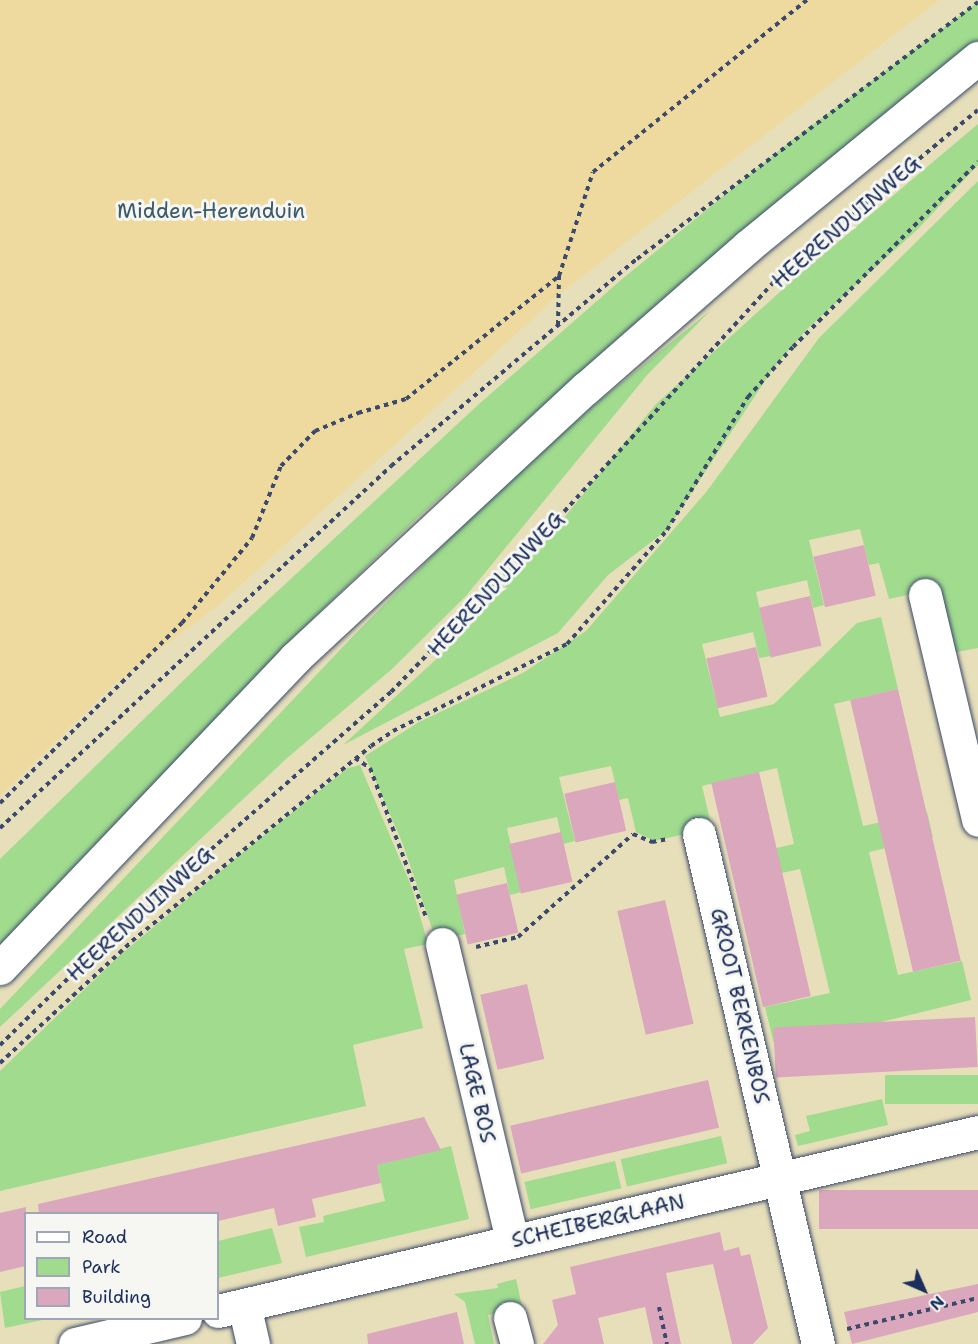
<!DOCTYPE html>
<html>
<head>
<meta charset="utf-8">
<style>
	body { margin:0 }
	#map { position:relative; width:978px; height:1344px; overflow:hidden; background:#e7dfba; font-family:"Shantell Sans",sans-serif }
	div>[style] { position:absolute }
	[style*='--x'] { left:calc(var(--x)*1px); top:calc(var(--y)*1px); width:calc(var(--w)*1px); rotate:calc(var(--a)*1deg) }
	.green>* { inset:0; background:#a0db8e; transform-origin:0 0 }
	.sand>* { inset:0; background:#eeda9e }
	.building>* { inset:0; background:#dba7bd; transform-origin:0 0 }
	.path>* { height:4px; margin-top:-2px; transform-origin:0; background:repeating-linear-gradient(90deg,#3a496c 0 4.5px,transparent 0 9px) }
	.roads { filter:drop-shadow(0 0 2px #3a496c) drop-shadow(0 0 2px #3a496c) }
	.minor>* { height:33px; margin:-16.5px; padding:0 16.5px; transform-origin:16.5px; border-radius:16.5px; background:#fff }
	span { translate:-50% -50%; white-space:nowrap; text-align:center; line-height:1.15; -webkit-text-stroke:6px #f6f6f2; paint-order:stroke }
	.park-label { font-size:21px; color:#3c5a6a }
	.street-label { font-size:21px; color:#1b2f5e }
	.legend { position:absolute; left:24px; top:1212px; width:195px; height:108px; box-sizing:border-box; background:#f6f6f2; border:2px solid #9ea6b7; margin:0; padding:8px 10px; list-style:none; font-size:18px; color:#1b2f5e }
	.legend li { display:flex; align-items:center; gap:12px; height:30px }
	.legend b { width:30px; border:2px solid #9ea6b7 }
	.north { position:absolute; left:894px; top:1260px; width:60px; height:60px; -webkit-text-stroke:4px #f6f6f2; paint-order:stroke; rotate:135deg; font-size:16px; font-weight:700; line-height:24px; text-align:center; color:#1b2f5e }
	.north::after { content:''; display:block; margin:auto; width:21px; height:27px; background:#1b2f5e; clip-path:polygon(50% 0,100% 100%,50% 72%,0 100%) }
</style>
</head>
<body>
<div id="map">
	<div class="green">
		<div style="clip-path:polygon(978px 2px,978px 42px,639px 320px,417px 518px,296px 635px,0 945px,0 859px,224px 641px,479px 404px,621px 280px,787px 144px)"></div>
		<div style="clip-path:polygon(978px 124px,978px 165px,917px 230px,807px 329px,772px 370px,667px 530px,608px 575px,558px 633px,343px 745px,456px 641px,539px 549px,656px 404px,792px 281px)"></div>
		<div style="clip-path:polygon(978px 181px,978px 648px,952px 653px,938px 588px,889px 599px,879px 563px,869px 565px,860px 529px,809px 540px,824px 605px,813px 608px,807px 580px,756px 592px,771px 656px,759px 658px,753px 632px,702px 644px,720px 717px,774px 704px,857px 623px,881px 617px,898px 689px,834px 704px,863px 826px,927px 812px,933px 837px,869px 852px,898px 975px,962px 961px,971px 1000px,775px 1048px,765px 1007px,830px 993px,800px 869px,736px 883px,730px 859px,794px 844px,777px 768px,702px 786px,712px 828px,654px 841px,636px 832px,628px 798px,619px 800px,611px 766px,559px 777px,575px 841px,563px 844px,557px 817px,507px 828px,521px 892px,510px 895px,504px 867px,454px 880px,465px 934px,436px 940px,402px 842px,365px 756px,419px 722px,523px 673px,586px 631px,707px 491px,819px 338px)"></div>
		<div style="clip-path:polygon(711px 310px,648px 374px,466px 596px,392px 669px,286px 759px,0 1027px,0 1009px,356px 633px,482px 506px,594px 405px)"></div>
		<div style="clip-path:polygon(360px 765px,412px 888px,428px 944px,404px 949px,423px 1028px,353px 1045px,366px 1106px,0 1191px,0 1071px,119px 956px,253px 844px,348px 768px)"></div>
		<div style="left:978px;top:1075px;width:29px;height:93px;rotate:90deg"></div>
		<div style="clip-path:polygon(882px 1099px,888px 1125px,798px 1146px,795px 1135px,810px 1131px,806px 1116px)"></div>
		<div style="left:721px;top:1136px;width:28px;height:103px;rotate:77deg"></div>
		<div style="clip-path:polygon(451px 1146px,469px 1219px,306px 1257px,299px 1227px,324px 1222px,323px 1216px,385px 1201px,377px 1165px)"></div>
		<div style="left:615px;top:1161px;width:28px;height:93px;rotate:77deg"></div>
		<div style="clip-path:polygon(272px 1228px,282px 1263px,218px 1278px,218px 1241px)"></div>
		<div style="clip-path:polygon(516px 1279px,522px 1306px,488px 1315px,494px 1344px,475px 1344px,465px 1302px,454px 1294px,498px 1288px,497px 1284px)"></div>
		<div style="clip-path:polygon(25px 1286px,26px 1318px,47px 1319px,5px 1328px,0 1292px)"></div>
	</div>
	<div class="sand">
		<div style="clip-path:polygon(0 0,939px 0,562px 292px,221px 603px,113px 685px,0 796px)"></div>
	</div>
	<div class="building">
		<div style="left:864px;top:545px;width:52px;height:52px;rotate:77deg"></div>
		<div style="left:810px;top:596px;width:51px;height:52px;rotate:77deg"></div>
		<div style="left:756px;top:647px;width:51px;height:51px;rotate:77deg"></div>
		<div style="left:898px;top:689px;width:279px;height:49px;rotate:77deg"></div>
		<div style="left:759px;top:772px;width:230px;height:49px;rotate:77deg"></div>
		<div style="left:615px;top:782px;width:50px;height:52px;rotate:77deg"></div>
		<div style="left:561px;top:832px;width:51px;height:53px;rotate:77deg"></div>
		<div style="left:507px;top:883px;width:51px;height:52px;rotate:77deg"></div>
		<div style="left:665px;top:900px;width:127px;height:49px;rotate:77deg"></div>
		<div style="left:527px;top:984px;width:77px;height:48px;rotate:77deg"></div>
		<div style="left:975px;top:1017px;width:50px;height:202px;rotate:87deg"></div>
		<div style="left:708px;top:1080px;width:49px;height:203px;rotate:77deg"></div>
		<div style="clip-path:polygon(424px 1117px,441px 1150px,377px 1165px,381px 1183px,312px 1199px,316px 1217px,278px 1226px,274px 1208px,218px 1221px,218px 1214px,39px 1214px,38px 1204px)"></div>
		<div style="left:978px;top:1190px;width:39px;height:159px;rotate:90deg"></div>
		<div style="clip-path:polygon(26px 1207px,26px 1266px,0 1272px,0 1213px)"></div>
		<div style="clip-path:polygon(720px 1232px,724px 1251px,739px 1247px,741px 1256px,750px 1254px,768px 1328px,753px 1344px,732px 1344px,713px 1264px,666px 1273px,681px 1344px,653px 1344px,645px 1307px,598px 1318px,604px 1344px,543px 1344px,558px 1325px,552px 1300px,576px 1294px,570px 1267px)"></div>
		<div style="clip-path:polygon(978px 1284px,978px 1312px,852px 1344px,844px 1312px)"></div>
		<div style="clip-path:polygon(457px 1312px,464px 1344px,368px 1344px,367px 1334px)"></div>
	</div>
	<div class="path">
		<div style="--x:558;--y:325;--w:49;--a:-88.8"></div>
		<div style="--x:559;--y:276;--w:109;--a:-71.9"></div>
		<div style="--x:593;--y:172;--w:275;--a:-38.8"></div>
		<div style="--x:355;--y:758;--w:18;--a:34"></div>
		<div style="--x:370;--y:768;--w:159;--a:69.4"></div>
		<div style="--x:0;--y:803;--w:256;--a:-44.7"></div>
		<div style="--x:182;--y:623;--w:110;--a:-50.5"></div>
		<div style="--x:252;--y:538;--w:78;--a:-68.1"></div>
		<div style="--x:281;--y:466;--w:49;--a:-45.8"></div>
		<div style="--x:315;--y:431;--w:47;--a:-22.7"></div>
		<div style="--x:358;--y:413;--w:50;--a:-16.3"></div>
		<div style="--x:406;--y:399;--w:196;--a:-38.8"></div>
		<div style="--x:0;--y:828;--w:533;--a:-42.79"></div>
		<div style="--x:391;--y:466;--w:322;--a:-40.1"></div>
		<div style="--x:637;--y:259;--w:427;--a:-37"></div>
		<div style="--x:476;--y:947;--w:43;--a:-13.4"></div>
		<div style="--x:518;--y:937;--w:154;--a:-41.8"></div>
		<div style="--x:633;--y:834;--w:21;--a:23"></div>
		<div style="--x:652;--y:842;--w:16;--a:-11"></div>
		<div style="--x:0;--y:1045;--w:144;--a:-44.4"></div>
		<div style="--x:103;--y:944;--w:383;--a:-41.2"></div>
		<div style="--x:391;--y:692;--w:214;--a:-45.9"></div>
		<div style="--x:540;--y:538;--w:357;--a:-47.6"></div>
		<div style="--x:781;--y:274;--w:256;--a:-39.8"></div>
		<div style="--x:0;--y:1063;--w:180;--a:-42.7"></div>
		<div style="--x:132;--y:941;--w:308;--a:-39.2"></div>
		<div style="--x:371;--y:746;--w:27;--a:-34"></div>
		<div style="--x:393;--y:731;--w:195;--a:-26.6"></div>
		<div style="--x:567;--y:644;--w:152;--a:-48.7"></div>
		<div style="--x:667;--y:530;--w:156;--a:-58.7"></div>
		<div style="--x:748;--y:397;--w:67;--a:-48"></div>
		<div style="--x:793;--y:347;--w:262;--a:-45"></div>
		<div style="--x:659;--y:1307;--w:38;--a:78"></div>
		<div style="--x:847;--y:1329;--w:135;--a:-13.3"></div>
	</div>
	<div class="roads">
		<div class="minor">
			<div style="--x:925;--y:595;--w:231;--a:76.7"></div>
			<div style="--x:699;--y:834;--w:524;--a:76.87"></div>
			<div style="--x:442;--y:944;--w:305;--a:76.7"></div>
			<div style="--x:0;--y:968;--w:428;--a:-46.4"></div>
			<div style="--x:295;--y:658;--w:397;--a:-42.9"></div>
			<div style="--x:586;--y:388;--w:215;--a:-41.2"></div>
			<div style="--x:748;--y:246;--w:297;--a:-39.3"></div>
			<div style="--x:244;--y:1305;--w:40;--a:77"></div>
			<div style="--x:218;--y:1311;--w:781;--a:-13.25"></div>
			<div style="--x:510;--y:1318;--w:27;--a:75"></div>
			<div style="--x:75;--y:1344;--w:113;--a:-13.3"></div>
		</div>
	</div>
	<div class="park-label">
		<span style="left:211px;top:211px">Midden-Herenduin</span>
	</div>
	<div class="street-label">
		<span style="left:846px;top:222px;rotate:-41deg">HEERENDUINWEG</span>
		<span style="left:496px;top:584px;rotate:-47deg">HEERENDUINWEG</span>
		<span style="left:140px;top:914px;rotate:-42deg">HEERENDUINWEG</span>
		<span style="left:740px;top:1006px;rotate:77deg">GROOT BERKENBOS</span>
		<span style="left:477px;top:1093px;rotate:77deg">LAGE BOS</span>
		<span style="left:598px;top:1221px;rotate:-13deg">SCHEIBERGLAAN</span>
	</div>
	<ul class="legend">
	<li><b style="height:8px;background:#fff"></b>Road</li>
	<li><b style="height:16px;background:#a0db8e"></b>Park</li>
	<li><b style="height:16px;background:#dba7bd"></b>Building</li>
	</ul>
	<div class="north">N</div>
</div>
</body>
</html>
